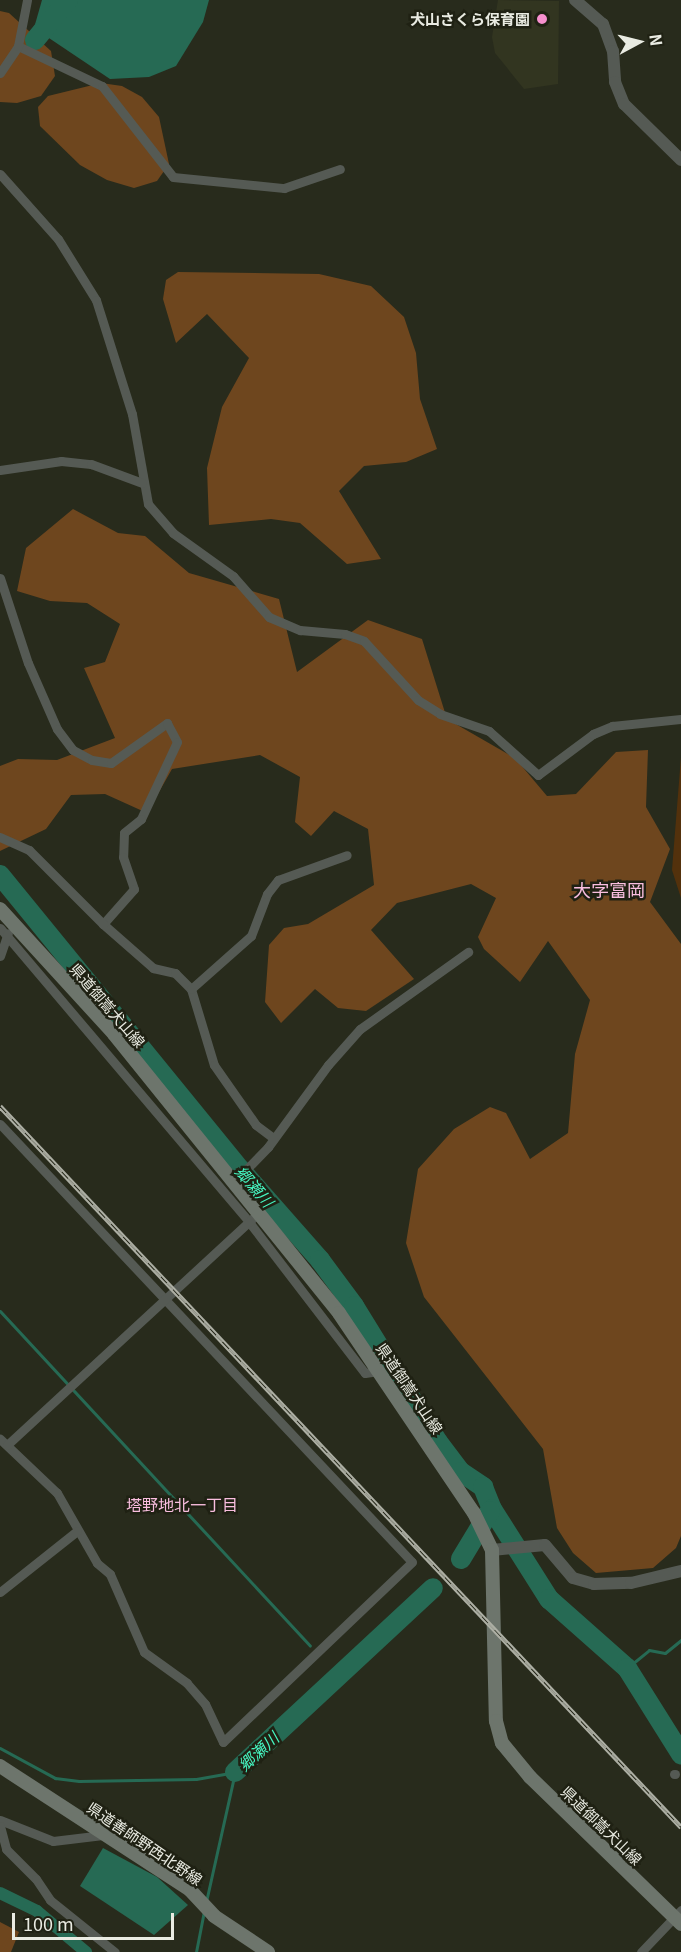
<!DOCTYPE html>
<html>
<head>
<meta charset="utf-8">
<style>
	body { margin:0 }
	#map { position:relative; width:681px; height:1952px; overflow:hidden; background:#282b1c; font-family:Georgia,"Noto Sans JP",serif }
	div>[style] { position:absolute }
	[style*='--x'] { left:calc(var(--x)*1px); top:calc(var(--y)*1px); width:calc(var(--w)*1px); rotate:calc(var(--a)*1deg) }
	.built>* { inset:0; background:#323520 }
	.green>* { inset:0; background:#53310c }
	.forest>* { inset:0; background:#6e461e }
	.water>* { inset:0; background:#266a54 }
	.stream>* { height:3px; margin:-1.5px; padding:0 1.5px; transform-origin:1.5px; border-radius:1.5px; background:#266a54 }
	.canal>* { height:12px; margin:-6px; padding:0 6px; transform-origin:6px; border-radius:6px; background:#266a54 }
	.river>* { height:20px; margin:-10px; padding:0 10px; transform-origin:10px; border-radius:10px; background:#266a54 }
	.minor>* { height:9px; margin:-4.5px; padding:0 4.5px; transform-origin:4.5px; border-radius:4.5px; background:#555a54 }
	.tertiary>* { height:12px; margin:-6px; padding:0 6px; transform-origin:6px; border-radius:6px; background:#555a54 }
	.secondary>* { height:14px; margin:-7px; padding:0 7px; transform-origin:7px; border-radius:7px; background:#6d756c }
	.rail>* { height:5px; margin-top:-2.5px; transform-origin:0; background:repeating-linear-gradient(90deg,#1f2113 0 9px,#adafa4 0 18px); box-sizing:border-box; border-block:2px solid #adafa4 }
	.dots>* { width:16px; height:16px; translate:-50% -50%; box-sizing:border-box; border:3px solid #1f2113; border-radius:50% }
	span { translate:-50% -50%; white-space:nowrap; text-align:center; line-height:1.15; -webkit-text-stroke:5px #1f2113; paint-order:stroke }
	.poi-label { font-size:15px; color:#e9ebe2; font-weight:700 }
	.right { translate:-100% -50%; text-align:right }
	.street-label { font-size:15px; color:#e9ebe2 }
	.water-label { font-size:16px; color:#46f6c2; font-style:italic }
	.neighbourhood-label { font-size:16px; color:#f9bedf }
	.quarter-label { font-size:18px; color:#f9bedf }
	.north { position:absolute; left:609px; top:12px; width:60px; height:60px; -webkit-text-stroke:4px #1f2113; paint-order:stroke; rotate:83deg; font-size:16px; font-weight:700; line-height:24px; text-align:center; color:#e9ebe2 }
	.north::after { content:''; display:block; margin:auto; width:21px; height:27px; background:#e9ebe2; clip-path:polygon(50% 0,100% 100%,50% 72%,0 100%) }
	.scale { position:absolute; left:12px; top:1913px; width:162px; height:27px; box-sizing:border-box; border:3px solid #e9ebe2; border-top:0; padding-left:8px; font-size:18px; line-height:21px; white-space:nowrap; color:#e9ebe2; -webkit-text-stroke:4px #1f2113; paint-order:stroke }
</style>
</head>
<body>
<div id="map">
	<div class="built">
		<div style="clip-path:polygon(498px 0,559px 1px,558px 84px,524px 89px,495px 53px,492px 37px)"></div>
	</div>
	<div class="green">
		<div style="clip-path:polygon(681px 757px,681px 898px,672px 870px)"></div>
	</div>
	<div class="forest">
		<div style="clip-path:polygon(0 11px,9px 13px,51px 51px,55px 76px,41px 96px,17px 103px,0 102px)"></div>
		<div style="clip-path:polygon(101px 83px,122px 86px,142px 97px,159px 117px,169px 164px,157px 181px,134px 188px,107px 180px,80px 165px,40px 126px,38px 107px,48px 96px)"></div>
		<div style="clip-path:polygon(178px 272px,319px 274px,371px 286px,404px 317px,416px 353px,420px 399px,437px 449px,406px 462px,364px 466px,339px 491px,381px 559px,347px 564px,300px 523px,271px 519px,209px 525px,207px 468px,222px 407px,249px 358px,207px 314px,176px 343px,163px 299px,166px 280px)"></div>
		<div style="clip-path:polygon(73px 509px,118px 533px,145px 536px,189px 573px,279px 599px,297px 672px,368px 620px,422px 639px,447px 719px,515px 758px,547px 796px,576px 794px,616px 752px,648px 750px,646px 807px,670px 849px,650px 902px,681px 944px,681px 1536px,676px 1548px,653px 1568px,596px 1573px,573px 1553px,557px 1528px,543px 1449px,424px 1297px,406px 1243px,418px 1169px,454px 1129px,490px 1107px,506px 1113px,530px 1159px,568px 1133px,575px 1054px,590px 1000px,548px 941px,520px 982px,484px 949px,478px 937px,496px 898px,471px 884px,397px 903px,371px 930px,414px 979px,366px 1011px,338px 1008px,315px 989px,281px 1023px,265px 1002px,269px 945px,284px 928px,308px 924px,374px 885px,368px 829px,334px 811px,311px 836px,295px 822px,300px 777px,260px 755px,172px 769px,147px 813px,105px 794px,71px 795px,46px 829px,0 851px,0 766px,18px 759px,57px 760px,115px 738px,84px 668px,105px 662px,120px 624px,87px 603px,50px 601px,17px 591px,26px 548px)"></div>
		<div style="clip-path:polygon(0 1922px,19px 1932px,11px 1952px,0 1952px)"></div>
	</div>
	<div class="water">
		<div style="clip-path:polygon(42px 0,209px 0,203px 22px,176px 66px,149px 77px,110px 79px,34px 28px)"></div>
		<div style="clip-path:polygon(103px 1848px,157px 1877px,188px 1905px,154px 1935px,80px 1886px)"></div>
	</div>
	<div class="stream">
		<div style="--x:0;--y:1311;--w:456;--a:47.2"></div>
		<div style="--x:627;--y:1668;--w:28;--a:-39"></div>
		<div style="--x:649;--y:1650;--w:16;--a:11"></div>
		<div style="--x:665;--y:1653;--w:21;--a:-39"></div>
		<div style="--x:0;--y:1748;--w:63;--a:28.6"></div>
		<div style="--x:55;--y:1778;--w:24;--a:7"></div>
		<div style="--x:79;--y:1781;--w:117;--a:-1"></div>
		<div style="--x:196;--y:1779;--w:40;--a:-10"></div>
		<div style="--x:235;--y:1772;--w:133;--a:102.6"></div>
		<div style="--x:196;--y:1952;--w:42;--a:-79"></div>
	</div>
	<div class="canal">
		<div style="--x:0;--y:1893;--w:41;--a:25.9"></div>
		<div style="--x:37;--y:1911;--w:64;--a:39.9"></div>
	</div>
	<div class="river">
		<div style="--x:35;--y:40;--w:52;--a:-50.5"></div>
		<div style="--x:0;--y:875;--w:381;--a:50.8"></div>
		<div style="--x:241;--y:1170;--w:120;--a:48.7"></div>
		<div style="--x:320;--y:1260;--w:57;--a:53.5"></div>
		<div style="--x:354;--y:1306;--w:160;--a:58.3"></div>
		<div style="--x:438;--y:1442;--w:38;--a:53"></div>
		<div style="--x:461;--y:1472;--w:27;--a:34"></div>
		<div style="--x:483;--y:1487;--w:24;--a:68"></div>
		<div style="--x:492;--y:1509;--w:107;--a:57.7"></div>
		<div style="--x:549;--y:1599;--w:104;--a:41.5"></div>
		<div style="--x:627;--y:1668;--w:102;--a:57.9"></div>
		<div style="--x:461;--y:1559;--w:56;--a:-58.9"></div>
		<div style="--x:235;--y:1772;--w:270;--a:-42.9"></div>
	</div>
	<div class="minor">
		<div style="--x:18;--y:46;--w:93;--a:25.5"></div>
		<div style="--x:102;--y:86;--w:115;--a:52"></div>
		<div style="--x:173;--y:177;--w:112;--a:5.7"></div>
		<div style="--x:284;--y:188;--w:59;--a:-18.7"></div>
		<div style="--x:0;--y:73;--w:32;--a:-56"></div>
		<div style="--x:18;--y:46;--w:47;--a:-78.9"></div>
		<div style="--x:0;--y:174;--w:87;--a:48.3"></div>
		<div style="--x:58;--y:239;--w:72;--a:58.1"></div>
		<div style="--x:96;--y:300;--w:120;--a:72.5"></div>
		<div style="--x:132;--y:414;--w:91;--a:79.9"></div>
		<div style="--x:148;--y:504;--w:38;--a:49"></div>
		<div style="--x:173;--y:533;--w:74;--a:35.6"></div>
		<div style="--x:233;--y:576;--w:55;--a:48.7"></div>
		<div style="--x:269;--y:617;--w:34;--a:23"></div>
		<div style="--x:300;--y:630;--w:45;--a:5.1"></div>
		<div style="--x:345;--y:634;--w:20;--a:20"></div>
		<div style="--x:364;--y:641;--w:80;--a:47.5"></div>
		<div style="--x:418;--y:700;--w:26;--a:32"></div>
		<div style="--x:440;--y:714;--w:52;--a:19.1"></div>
		<div style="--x:489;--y:731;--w:66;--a:41.9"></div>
		<div style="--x:538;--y:775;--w:69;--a:-36.7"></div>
		<div style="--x:593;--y:734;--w:21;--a:-23"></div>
		<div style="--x:612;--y:726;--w:69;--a:-5.8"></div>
		<div style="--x:0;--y:470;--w:62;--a:-8.4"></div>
		<div style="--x:61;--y:461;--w:30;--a:6"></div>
		<div style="--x:91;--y:464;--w:54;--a:20.4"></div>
		<div style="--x:0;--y:578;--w:89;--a:71.8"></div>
		<div style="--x:28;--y:663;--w:72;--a:66.3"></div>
		<div style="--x:57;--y:729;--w:26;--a:53"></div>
		<div style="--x:73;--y:750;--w:21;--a:28"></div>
		<div style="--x:92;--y:760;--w:19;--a:9"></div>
		<div style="--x:111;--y:763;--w:69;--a:-35.5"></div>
		<div style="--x:167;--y:723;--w:21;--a:62"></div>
		<div style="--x:177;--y:742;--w:85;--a:115.1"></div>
		<div style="--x:141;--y:819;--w:22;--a:141"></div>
		<div style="--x:124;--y:833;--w:24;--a:92"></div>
		<div style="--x:123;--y:857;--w:34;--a:71"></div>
		<div style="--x:134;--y:889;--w:47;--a:131.5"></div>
		<div style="--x:103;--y:924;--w:67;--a:41.3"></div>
		<div style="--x:153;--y:968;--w:23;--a:13"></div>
		<div style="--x:175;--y:973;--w:23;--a:45"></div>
		<div style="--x:191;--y:989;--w:79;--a:73.2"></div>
		<div style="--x:214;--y:1065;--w:73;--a:55"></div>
		<div style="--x:256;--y:1125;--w:21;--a:37"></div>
		<div style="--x:0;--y:837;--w:32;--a:24"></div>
		<div style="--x:29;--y:850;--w:105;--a:45"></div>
		<div style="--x:0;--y:928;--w:385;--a:49.7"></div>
		<div style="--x:249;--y:1222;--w:190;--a:52.5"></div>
		<div style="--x:365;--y:1373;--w:13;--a:-9"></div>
		<div style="--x:0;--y:956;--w:24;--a:-71"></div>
		<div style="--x:191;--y:989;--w:80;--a:-41.5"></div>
		<div style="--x:251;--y:936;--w:45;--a:-69.1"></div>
		<div style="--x:267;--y:894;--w:18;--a:-52"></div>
		<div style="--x:278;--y:880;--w:73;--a:-19.9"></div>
		<div style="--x:0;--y:1124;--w:601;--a:46.75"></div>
		<div style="--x:412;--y:1562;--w:261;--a:136.4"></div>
		<div style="--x:223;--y:1742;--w:42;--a:-115.3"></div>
		<div style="--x:205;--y:1704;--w:28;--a:-131"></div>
		<div style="--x:187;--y:1683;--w:53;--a:-144.2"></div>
		<div style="--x:144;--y:1652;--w:85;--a:-113.6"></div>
		<div style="--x:110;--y:1574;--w:17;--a:-140"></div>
		<div style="--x:97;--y:1563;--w:81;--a:-119.7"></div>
		<div style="--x:57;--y:1493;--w:79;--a:-136.5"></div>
		<div style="--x:234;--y:1182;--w:49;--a:-45.8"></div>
		<div style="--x:268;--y:1147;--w:102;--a:-53.8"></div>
		<div style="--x:328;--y:1065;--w:48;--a:-48.4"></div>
		<div style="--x:360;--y:1029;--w:133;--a:-35.5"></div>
		<div style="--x:7;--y:1445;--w:335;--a:-42.7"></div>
		<div style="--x:0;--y:1592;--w:98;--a:-38.4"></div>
		<div style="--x:674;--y:1774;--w:1;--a:0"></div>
		<div style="--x:0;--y:1820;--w:57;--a:21.6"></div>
		<div style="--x:53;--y:1841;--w:50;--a:-6.8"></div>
		<div style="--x:0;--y:1826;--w:24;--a:75"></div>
		<div style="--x:6;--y:1849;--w:42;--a:45"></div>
		<div style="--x:36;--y:1879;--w:25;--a:56"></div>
		<div style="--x:50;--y:1900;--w:83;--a:38.7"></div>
		<div style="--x:641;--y:1952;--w:58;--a:-46.4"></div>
	</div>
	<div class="tertiary">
		<div style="--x:575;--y:0;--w:37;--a:41"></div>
		<div style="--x:603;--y:24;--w:29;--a:70"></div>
		<div style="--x:613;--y:51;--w:31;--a:86"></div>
		<div style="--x:615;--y:82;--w:24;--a:68"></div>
		<div style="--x:624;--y:104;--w:80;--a:44.5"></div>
		<div style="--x:492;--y:1550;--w:53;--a:-5.4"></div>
		<div style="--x:545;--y:1545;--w:43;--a:49.7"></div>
		<div style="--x:573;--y:1578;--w:22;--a:16"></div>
		<div style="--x:594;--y:1584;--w:37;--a:-2"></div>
		<div style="--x:631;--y:1583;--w:51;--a:-13.5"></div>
	</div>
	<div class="secondary">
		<div style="--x:0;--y:909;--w:169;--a:47.6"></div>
		<div style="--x:114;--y:1034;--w:358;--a:51.1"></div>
		<div style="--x:339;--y:1313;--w:241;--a:56"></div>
		<div style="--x:474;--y:1513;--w:41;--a:64.1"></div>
		<div style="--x:492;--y:1550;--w:171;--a:88.7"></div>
		<div style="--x:496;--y:1721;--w:23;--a:75"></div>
		<div style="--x:502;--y:1743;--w:44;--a:50.5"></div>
		<div style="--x:530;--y:1777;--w:211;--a:44.2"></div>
		<div style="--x:0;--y:1766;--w:227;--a:33.1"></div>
		<div style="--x:190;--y:1890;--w:35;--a:47"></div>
		<div style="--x:214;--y:1916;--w:65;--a:33.7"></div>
	</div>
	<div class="rail">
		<div style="--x:0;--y:1106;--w:992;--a:46.63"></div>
	</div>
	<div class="dots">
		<div style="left:542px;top:19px;background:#f790ce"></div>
	</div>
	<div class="poi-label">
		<span class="right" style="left:530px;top:19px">犬山さくら保育園</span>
	</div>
	<div class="street-label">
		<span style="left:108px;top:1005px;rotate:49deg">県道御嵩犬山線</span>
		<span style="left:410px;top:1388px;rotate:56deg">県道御嵩犬山線</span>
		<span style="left:602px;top:1825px;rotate:44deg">県道御嵩犬山線</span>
		<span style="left:145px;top:1843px;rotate:34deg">県道善師野西北野線</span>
	</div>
	<div class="water-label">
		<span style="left:255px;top:1186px;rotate:49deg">郷瀬川</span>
		<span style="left:258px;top:1751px;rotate:-43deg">郷瀬川</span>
	</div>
	<div class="neighbourhood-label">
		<span style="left:182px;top:1504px">塔野地北一丁目</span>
	</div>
	<div class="quarter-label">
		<span style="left:609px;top:889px">大字富岡</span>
	</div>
	<div class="north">N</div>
	<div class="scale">100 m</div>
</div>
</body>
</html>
